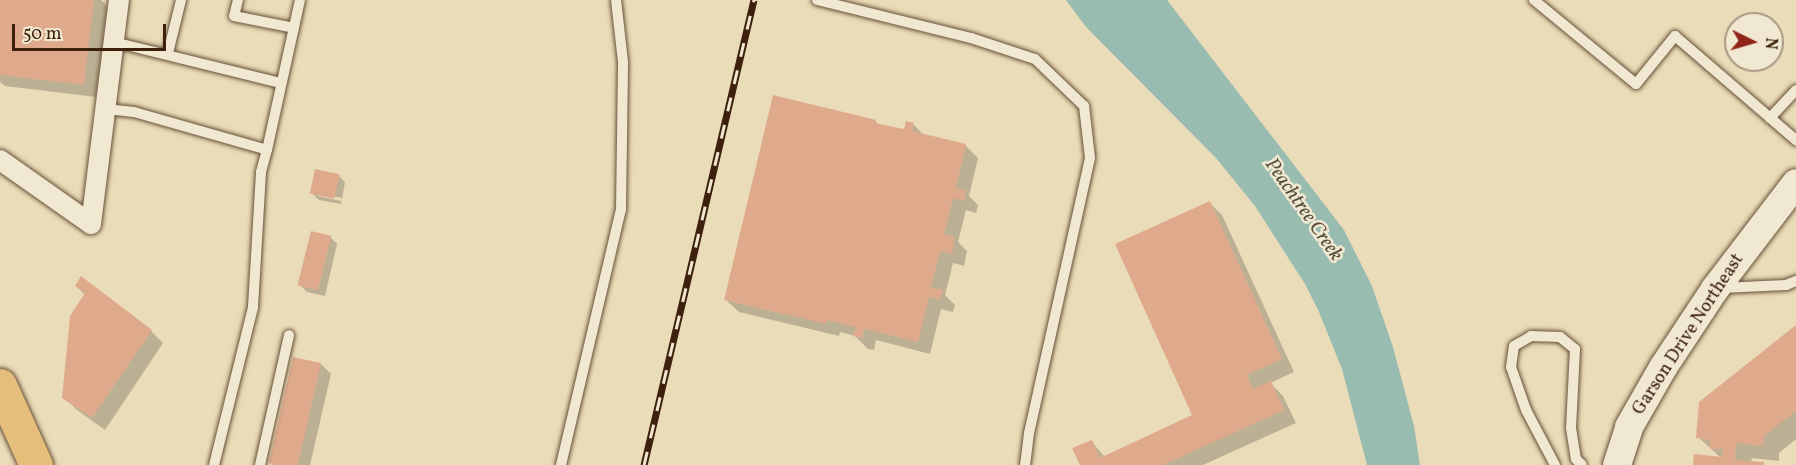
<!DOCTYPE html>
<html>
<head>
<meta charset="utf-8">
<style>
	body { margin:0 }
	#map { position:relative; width:1796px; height:465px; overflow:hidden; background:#eadcb8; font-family:Vollkorn,serif }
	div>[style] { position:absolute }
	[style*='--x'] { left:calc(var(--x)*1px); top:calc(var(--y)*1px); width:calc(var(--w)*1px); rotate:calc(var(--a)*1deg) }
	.water>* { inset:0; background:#98bcb0 }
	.shadow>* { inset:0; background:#0003 }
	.building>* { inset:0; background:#dfaa8c; transform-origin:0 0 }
	.roads { filter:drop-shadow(0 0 2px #685038) drop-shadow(0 0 2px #685038) }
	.service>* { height:10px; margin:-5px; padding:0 5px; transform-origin:5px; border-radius:5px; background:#f1e8d1 }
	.minor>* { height:20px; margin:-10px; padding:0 10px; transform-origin:10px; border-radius:10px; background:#f1e8d1 }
	.secondary>* { height:28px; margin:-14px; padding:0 14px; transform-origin:14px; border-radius:14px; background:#f1e8d1 }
	.motorway>* { height:33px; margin:-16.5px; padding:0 16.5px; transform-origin:16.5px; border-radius:16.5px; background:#e5be7c }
	.rail>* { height:7px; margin-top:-3.5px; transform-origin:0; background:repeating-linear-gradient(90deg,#f1e8d1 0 14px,#3d210d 0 28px); box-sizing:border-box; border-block:2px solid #3d210d }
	span { translate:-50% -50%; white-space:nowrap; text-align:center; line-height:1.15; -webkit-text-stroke:5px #f1e8d1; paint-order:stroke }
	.street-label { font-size:18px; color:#3d210d }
	.water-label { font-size:20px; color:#58503e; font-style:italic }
	.north { position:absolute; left:1724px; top:12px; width:60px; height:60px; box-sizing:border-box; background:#f1e8d1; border:2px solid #a99883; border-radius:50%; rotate:95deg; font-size:16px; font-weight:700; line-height:24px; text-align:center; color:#3d210d }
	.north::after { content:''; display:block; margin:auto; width:21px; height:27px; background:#8f2418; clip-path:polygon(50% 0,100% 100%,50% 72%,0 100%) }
	.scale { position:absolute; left:12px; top:24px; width:154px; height:27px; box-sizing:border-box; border:3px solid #3d210d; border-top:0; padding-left:8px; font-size:18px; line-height:21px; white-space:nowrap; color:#3d210d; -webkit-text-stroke:4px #f1e8d1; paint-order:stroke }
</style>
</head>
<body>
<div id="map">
	<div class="water">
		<div style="clip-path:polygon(1066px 0,1167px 0,1344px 230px,1372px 286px,1393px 347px,1414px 426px,1420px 465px,1367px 465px,1342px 369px,1319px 312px,1305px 284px,1255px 206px,1216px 158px,1086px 27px)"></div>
	</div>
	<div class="shadow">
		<div style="clip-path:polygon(0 0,101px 0,107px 6px,96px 97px,5px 86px,0 82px)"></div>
		<div style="clip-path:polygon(875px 121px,879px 125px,905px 131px,913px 124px,925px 136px,965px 145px,978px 158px,969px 196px,978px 205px,976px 213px,966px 210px,958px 242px,967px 251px,964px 266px,953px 263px,945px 295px,955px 305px,953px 312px,941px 309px,930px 354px,876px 340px,874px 350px,868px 349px,855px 336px,840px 332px,839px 336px,739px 312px,726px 300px)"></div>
		<div style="clip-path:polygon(evenodd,338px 175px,345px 182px,341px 204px,319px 200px,312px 193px,338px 175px,318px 193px,342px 198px,341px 201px,318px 196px,318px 193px)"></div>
		<div style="clip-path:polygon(1210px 203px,1222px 215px,1294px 372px,1270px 383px,1283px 396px,1296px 423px,1203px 465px,1082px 465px,1091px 441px,1105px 457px,1194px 416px)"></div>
		<div style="clip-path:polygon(330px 237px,337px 244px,325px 296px,307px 292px,300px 285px)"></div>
		<div style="clip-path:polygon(76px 286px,151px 331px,163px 343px,105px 430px,77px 410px,64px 397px,85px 295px)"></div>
		<div style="clip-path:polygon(1796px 327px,1796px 439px,1779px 453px,1779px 461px,1752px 458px,1751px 463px,1764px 465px,1695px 465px,1721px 458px,1698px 437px)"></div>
		<div style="clip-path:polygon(321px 364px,331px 374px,310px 465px,273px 465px,271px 463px)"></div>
	</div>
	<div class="building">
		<div style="clip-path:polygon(0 0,94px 0,84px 85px,0 75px)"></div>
		<div style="clip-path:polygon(773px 95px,876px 120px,875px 123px,904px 129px,906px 121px,914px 123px,912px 131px,966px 144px,956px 188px,966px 191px,964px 201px,953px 198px,944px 234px,955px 237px,952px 254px,940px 251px,931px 288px,943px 290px,940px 300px,929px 297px,918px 342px,864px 329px,862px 338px,853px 336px,856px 327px,827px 320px,826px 324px,724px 300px)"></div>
		<div style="left:315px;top:169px;width:25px;height:25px;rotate:12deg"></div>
		<div style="clip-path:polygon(1210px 201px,1282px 359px,1247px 375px,1253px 389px,1271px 381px,1284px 410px,1163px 465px,1080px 465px,1072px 448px,1092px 440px,1100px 458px,1192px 415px,1115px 244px)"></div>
		<div style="left:311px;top:231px;width:21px;height:56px;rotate:14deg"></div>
		<div style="clip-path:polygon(81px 276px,152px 330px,92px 418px,62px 398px,70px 316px,85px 293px,75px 286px)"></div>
		<div style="clip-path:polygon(1796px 325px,1796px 411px,1764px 436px,1763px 446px,1736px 443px,1735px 460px,1764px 462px,1763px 465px,1693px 465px,1694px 454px,1722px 457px,1723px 449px,1710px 449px,1710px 440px,1696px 438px,1699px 402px)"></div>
		<div style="clip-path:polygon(293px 357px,321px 363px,298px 465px,277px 465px,269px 463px)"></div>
	</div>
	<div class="roads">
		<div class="service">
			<div style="--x:238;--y:0;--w:16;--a:104"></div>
			<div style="--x:234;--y:16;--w:61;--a:11.3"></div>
			<div style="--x:817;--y:0;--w:159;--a:13.9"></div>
			<div style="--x:971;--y:38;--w:67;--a:18.2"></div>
			<div style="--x:1035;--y:59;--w:68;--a:43.8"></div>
			<div style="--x:1084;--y:106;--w:52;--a:83.4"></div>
			<div style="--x:1090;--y:158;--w:282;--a:102.5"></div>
			<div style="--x:1029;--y:433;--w:32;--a:97"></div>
			<div style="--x:1534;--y:0;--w:132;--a:39.5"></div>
			<div style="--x:1636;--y:84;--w:62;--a:-50.9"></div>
			<div style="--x:1675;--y:36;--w:160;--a:40.7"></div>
			<div style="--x:114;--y:42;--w:172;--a:13.8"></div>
			<div style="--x:168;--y:53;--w:55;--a:-76.2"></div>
			<div style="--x:106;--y:109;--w:28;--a:6"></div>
			<div style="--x:134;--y:112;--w:138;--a:15.9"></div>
			<div style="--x:267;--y:150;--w:154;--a:-77.6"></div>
			<div style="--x:1770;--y:118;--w:38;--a:-47"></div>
			<div style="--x:1721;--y:288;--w:65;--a:-2.6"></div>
			<div style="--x:1786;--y:285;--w:11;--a:-22"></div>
			<div style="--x:214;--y:465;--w:163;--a:-76.1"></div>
			<div style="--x:253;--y:307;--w:135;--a:-86.6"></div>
			<div style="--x:261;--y:172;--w:23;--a:-75"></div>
			<div style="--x:260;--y:465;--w:133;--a:-77.4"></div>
			<div style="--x:561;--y:465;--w:262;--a:-76.8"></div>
			<div style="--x:621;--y:210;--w:148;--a:-89.2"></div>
			<div style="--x:623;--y:62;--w:62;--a:-96.4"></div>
			<div style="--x:1555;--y:465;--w:62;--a:-117.8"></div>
			<div style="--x:1526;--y:410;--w:46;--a:-109.2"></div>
			<div style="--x:1511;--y:367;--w:21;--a:-82"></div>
			<div style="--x:1514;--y:346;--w:20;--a:-30"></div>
			<div style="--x:1531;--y:336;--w:29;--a:2"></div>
			<div style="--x:1560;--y:337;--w:19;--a:39"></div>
			<div style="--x:1575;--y:349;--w:79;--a:92.9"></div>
			<div style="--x:1571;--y:428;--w:31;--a:81"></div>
			<div style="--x:1576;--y:459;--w:8;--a:45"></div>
		</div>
		<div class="minor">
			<div style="--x:0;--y:160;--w:111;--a:35.1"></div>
			<div style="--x:91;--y:224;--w:226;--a:-82.9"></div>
		</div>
		<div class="secondary">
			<div style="--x:1617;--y:465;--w:40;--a:-72"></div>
			<div style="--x:1629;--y:427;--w:70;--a:-60.2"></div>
			<div style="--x:1664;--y:366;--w:92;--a:-56.5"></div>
			<div style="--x:1715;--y:289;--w:133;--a:-52.6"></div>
		</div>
		<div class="motorway">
			<div style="--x:0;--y:385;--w:88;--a:65.8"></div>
		</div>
	</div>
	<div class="rail">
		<div style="--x:644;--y:465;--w:478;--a:-76.7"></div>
	</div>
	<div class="street-label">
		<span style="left:1689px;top:335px;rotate:-57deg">Garson Drive Northeast</span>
	</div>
	<div class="water-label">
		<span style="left:1303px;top:210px;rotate:55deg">Peachtree Creek</span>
	</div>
	<div class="north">N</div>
	<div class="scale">50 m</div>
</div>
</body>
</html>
